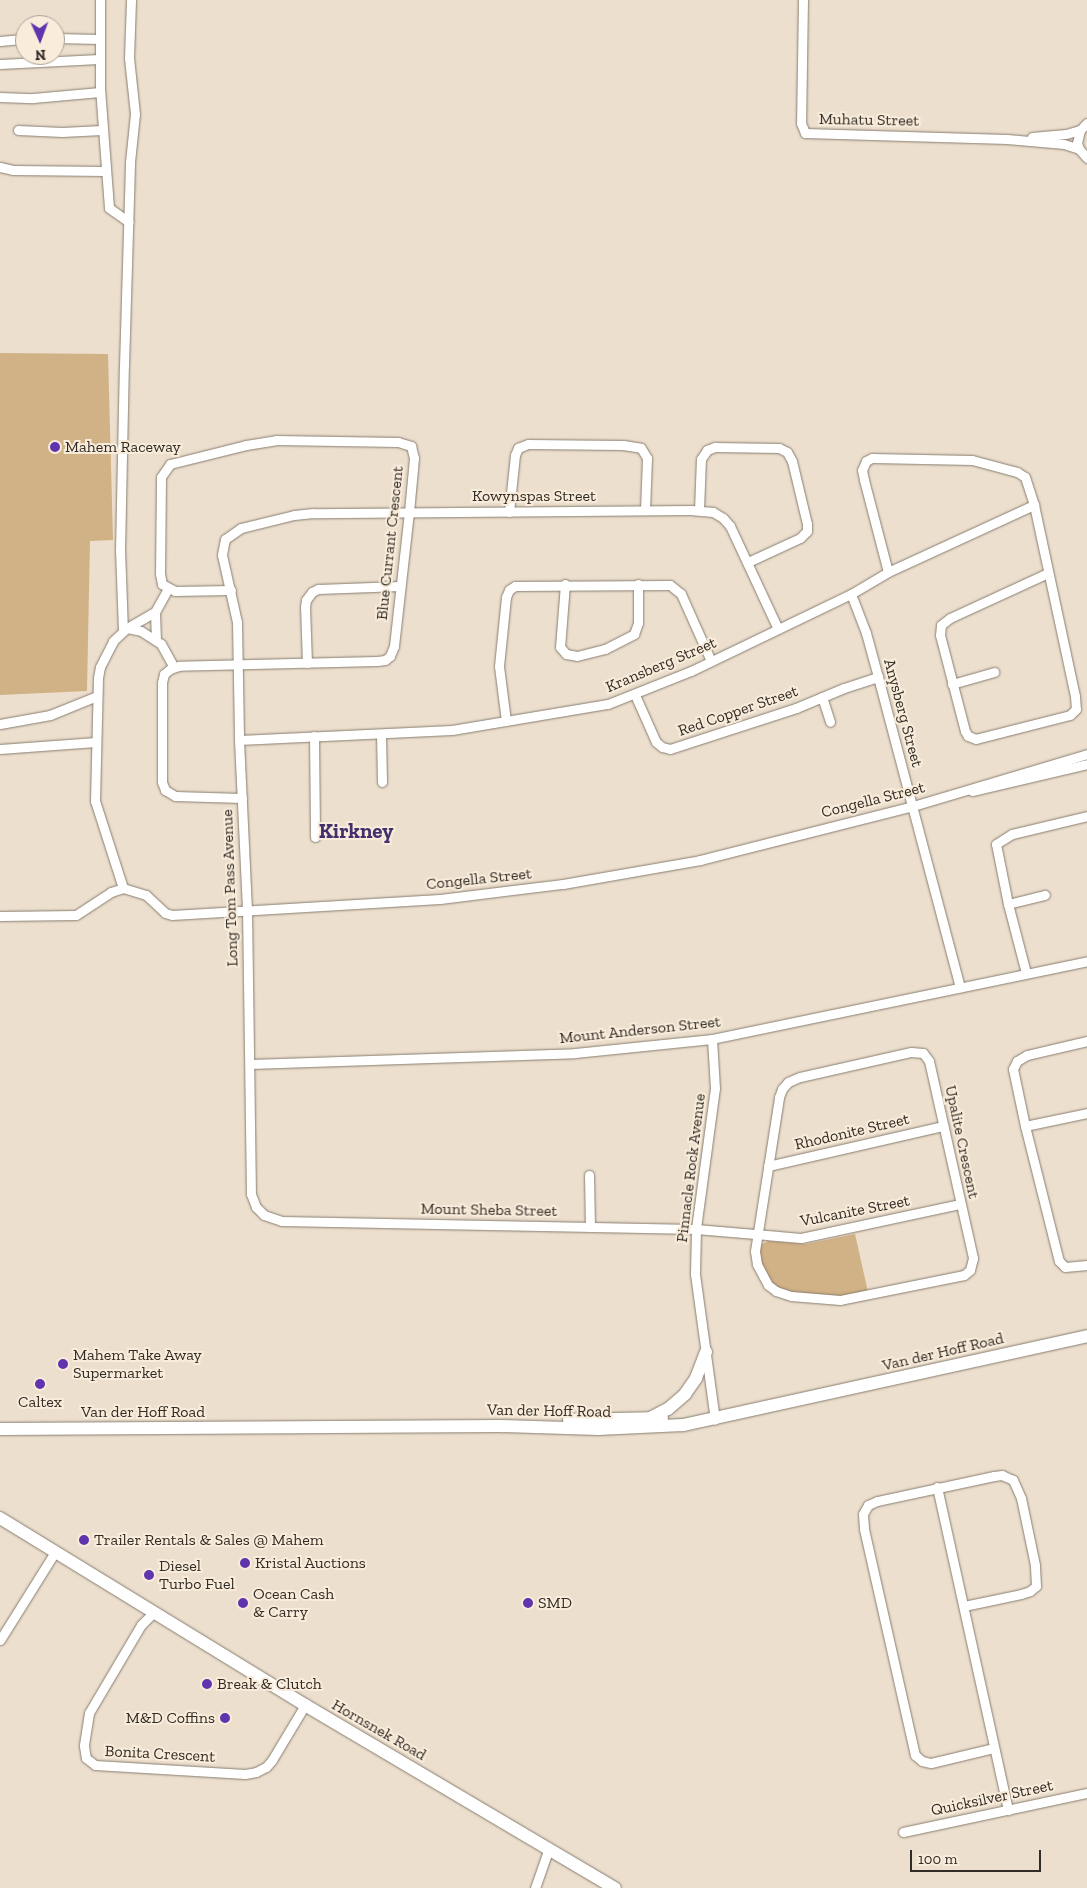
<!DOCTYPE html>
<html>
<head>
<meta charset="utf-8">
<style>
	body { margin:0 }
	#map { position:relative; width:1087px; height:1888px; overflow:hidden; background:#ecdfce; font-family:"Zilla Slab",serif }
	div>[style] { position:absolute }
	[style*='--x'] { left:calc(var(--x)*1px); top:calc(var(--y)*1px); width:calc(var(--w)*1px); rotate:calc(var(--a)*1deg) }
	.green>* { inset:0; background:#d1b186 }
	.roads { filter:drop-shadow(0 0 1px #887d6e) drop-shadow(0 0 1px #887d6e) }
	.minor>* { height:9px; margin:-4.5px; padding:0 4.5px; transform-origin:4.5px; border-radius:4.5px; background:#fff }
	.secondary>* { height:12px; margin:-6px; padding:0 6px; transform-origin:6px; border-radius:6px; background:#fff }
	.dots>* { width:14px; height:14px; translate:-50% -50%; box-sizing:border-box; border:2px solid #f9ecdb; border-radius:50% }
	span { translate:-50% -50%; white-space:nowrap; text-align:center; line-height:1.15; -webkit-text-stroke:4px #f9ecdb; paint-order:stroke }
	.street-label { font-size:16px; color:#312c25 }
	.poi-label { font-size:16px; color:#312c25 }
	.left { translate:0 -50%; text-align:left }
	.right { translate:-100% -50%; text-align:right }
	.district-label { font-size:21px; color:#43316d; font-weight:700 }
	.north { position:absolute; left:15px; top:15px; width:50px; height:50px; box-sizing:border-box; background:#f9ecdb; border:1px solid #a99f92; border-radius:50%; rotate:178deg; font-size:14px; font-weight:700; line-height:20px; text-align:center; color:#312c25 }
	.north::after { content:''; display:block; margin:auto; width:18px; height:22px; background:#6034ac; clip-path:polygon(50% 0,100% 100%,50% 72%,0 100%) }
	.scale { position:absolute; left:910px; top:1850px; width:131px; height:22px; box-sizing:border-box; border:2px solid #312c25; border-top:0; padding-left:6px; font-size:15px; line-height:18px; white-space:nowrap; color:#312c25; -webkit-text-stroke:4px #f9ecdb; paint-order:stroke }
</style>
</head>
<body>
<div id="map">
	<div class="green">
		<div style="clip-path:polygon(0 353px,108px 354px,113px 540px,90px 541px,87px 691px,0 695px)"></div>
		<div style="clip-path:polygon(855px 1234px,868px 1292px,835px 1297px,783px 1291px,774px 1286px,759px 1258px,758px 1250px,762px 1244px,768px 1241px,806px 1244px)"></div>
	</div>
	<div class="roads">
		<div class="minor">
			<div style="--x:100;--y:0;--w:88;--a:90"></div>
			<div style="--x:100;--y:88;--w:120;--a:85.7"></div>
			<div style="--x:109;--y:208;--w:24;--a:35"></div>
			<div style="--x:803;--y:0;--w:123;--a:90.9"></div>
			<div style="--x:801;--y:123;--w:11;--a:68"></div>
			<div style="--x:805;--y:133;--w:202;--a:1.7"></div>
			<div style="--x:1007;--y:139;--w:57;--a:5"></div>
			<div style="--x:1064;--y:144;--w:16;--a:18"></div>
			<div style="--x:55;--y:38;--w:44;--a:1.3"></div>
			<div style="--x:0;--y:41;--w:25;--a:-5"></div>
			<div style="--x:0;--y:64;--w:99;--a:-2.9"></div>
			<div style="--x:0;--y:97;--w:33;--a:2"></div>
			<div style="--x:33;--y:98;--w:67;--a:-5.1"></div>
			<div style="--x:1087;--y:123;--w:10;--a:135"></div>
			<div style="--x:1080;--y:130;--w:13;--a:103"></div>
			<div style="--x:1077;--y:143;--w:6;--a:72"></div>
			<div style="--x:1079;--y:149;--w:12;--a:48"></div>
			<div style="--x:18;--y:130;--w:44;--a:2.6"></div>
			<div style="--x:62;--y:132;--w:40;--a:-2.9"></div>
			<div style="--x:1032;--y:137;--w:34;--a:-5"></div>
			<div style="--x:1066;--y:134;--w:15;--a:-16"></div>
			<div style="--x:0;--y:167;--w:13;--a:13"></div>
			<div style="--x:13;--y:170;--w:92;--a:0.6"></div>
			<div style="--x:699;--y:510;--w:51;--a:-87.8"></div>
			<div style="--x:701;--y:459;--w:11;--a:-56"></div>
			<div style="--x:707;--y:450;--w:9;--a:-21"></div>
			<div style="--x:715;--y:447;--w:64;--a:0.9"></div>
			<div style="--x:779;--y:448;--w:9;--a:27"></div>
			<div style="--x:787;--y:452;--w:10;--a:61"></div>
			<div style="--x:792;--y:461;--w:65;--a:76.6"></div>
			<div style="--x:807;--y:524;--w:7;--a:90"></div>
			<div style="--x:807;--y:531;--w:10;--a:135"></div>
			<div style="--x:800;--y:538;--w:57;--a:155.2"></div>
			<div style="--x:509;--y:512;--w:57;--a:-84"></div>
			<div style="--x:515;--y:455;--w:8;--a:-67"></div>
			<div style="--x:518;--y:448;--w:11;--a:-22"></div>
			<div style="--x:528;--y:444;--w:95;--a:0.6"></div>
			<div style="--x:623;--y:445;--w:18;--a:9"></div>
			<div style="--x:641;--y:448;--w:12;--a:59"></div>
			<div style="--x:647;--y:458;--w:52;--a:92.2"></div>
			<div style="--x:888;--y:572;--w:95;--a:-104.6"></div>
			<div style="--x:864;--y:480;--w:10;--a:-101"></div>
			<div style="--x:862;--y:470;--w:10;--a:-66"></div>
			<div style="--x:866;--y:461;--w:7;--a:-27"></div>
			<div style="--x:872;--y:458;--w:100;--a:1.1"></div>
			<div style="--x:972;--y:460;--w:47;--a:14.9"></div>
			<div style="--x:1017;--y:472;--w:9;--a:32"></div>
			<div style="--x:1025;--y:477;--w:29;--a:72"></div>
			<div style="--x:1034;--y:505;--w:195;--a:77.9"></div>
			<div style="--x:1075;--y:696;--w:13;--a:86"></div>
			<div style="--x:1076;--y:709;--w:8;--a:135"></div>
			<div style="--x:1070;--y:715;--w:97;--a:165.7"></div>
			<div style="--x:976;--y:739;--w:9;--a:-159"></div>
			<div style="--x:968;--y:736;--w:6;--a:-121"></div>
			<div style="--x:965;--y:731;--w:99;--a:-104.6"></div>
			<div style="--x:940;--y:635;--w:10;--a:-84"></div>
			<div style="--x:941;--y:625;--w:11;--a:-38"></div>
			<div style="--x:950;--y:618;--w:108;--a:-24.7"></div>
			<div style="--x:565;--y:584;--w:63;--a:94.5"></div>
			<div style="--x:560;--y:647;--w:9;--a:49"></div>
			<div style="--x:566;--y:654;--w:11;--a:10"></div>
			<div style="--x:577;--y:656;--w:29;--a:-14"></div>
			<div style="--x:605;--y:649;--w:33;--a:-27"></div>
			<div style="--x:634;--y:634;--w:12;--a:-70"></div>
			<div style="--x:638;--y:623;--w:39;--a:-90"></div>
			<div style="--x:231;--y:590;--w:56;--a:179"></div>
			<div style="--x:175;--y:591;--w:15;--a:-152"></div>
			<div style="--x:162;--y:584;--w:10;--a:-101"></div>
			<div style="--x:160;--y:574;--w:97;--a:-89.4"></div>
			<div style="--x:161;--y:477;--w:16;--a:-55"></div>
			<div style="--x:170;--y:464;--w:78;--a:-14"></div>
			<div style="--x:246;--y:445;--w:30;--a:-9"></div>
			<div style="--x:276;--y:440;--w:122;--a:0.9"></div>
			<div style="--x:398;--y:442;--w:14;--a:17"></div>
			<div style="--x:411;--y:446;--w:12;--a:76"></div>
			<div style="--x:414;--y:458;--w:54;--a:95.3"></div>
			<div style="--x:409;--y:512;--w:135;--a:96.4"></div>
			<div style="--x:394;--y:646;--w:11;--a:112"></div>
			<div style="--x:390;--y:656;--w:6;--a:141"></div>
			<div style="--x:385;--y:660;--w:8;--a:173"></div>
			<div style="--x:377;--y:661;--w:198;--a:178.6"></div>
			<div style="--x:179;--y:666;--w:9;--a:162"></div>
			<div style="--x:170;--y:669;--w:8;--a:140"></div>
			<div style="--x:164;--y:674;--w:9;--a:103"></div>
			<div style="--x:162;--y:683;--w:99;--a:90"></div>
			<div style="--x:162;--y:782;--w:9;--a:69"></div>
			<div style="--x:165;--y:790;--w:12;--a:31"></div>
			<div style="--x:175;--y:796;--w:67;--a:1.7"></div>
			<div style="--x:851;--y:594;--w:42;--a:69"></div>
			<div style="--x:866;--y:633;--w:46;--a:74.7"></div>
			<div style="--x:878;--y:677;--w:321;--a:75.2"></div>
			<div style="--x:155;--y:612;--w:28;--a:88"></div>
			<div style="--x:127;--y:628;--w:14;--a:12"></div>
			<div style="--x:141;--y:631;--w:24;--a:33"></div>
			<div style="--x:161;--y:644;--w:26;--a:61"></div>
			<div style="--x:778;--y:629;--w:114;--a:-115"></div>
			<div style="--x:730;--y:526;--w:11;--a:-131"></div>
			<div style="--x:723;--y:518;--w:12;--a:-149"></div>
			<div style="--x:713;--y:512;--w:21;--a:-175"></div>
			<div style="--x:692;--y:510;--w:379;--a:179.5"></div>
			<div style="--x:313;--y:513;--w:19;--a:174"></div>
			<div style="--x:294;--y:515;--w:55;--a:166.2"></div>
			<div style="--x:241;--y:528;--w:19;--a:145"></div>
			<div style="--x:225;--y:539;--w:16;--a:101"></div>
			<div style="--x:222;--y:555;--w:69;--a:77.4"></div>
			<div style="--x:237;--y:622;--w:118;--a:89"></div>
			<div style="--x:239;--y:740;--w:169;--a:87.3"></div>
			<div style="--x:247;--y:909;--w:285;--a:89.2"></div>
			<div style="--x:251;--y:1194;--w:14;--a:69"></div>
			<div style="--x:256;--y:1207;--w:11;--a:45"></div>
			<div style="--x:264;--y:1215;--w:18;--a:19"></div>
			<div style="--x:281;--y:1221;--w:415;--a:1.1"></div>
			<div style="--x:696;--y:1229;--w:105;--a:4.9"></div>
			<div style="--x:801;--y:1238;--w:163;--a:-12.1"></div>
			<div style="--x:123;--y:631;--w:80;--a:-92.1"></div>
			<div style="--x:120;--y:551;--w:185;--a:-88.8"></div>
			<div style="--x:124;--y:366;--w:204;--a:-88.3"></div>
			<div style="--x:130;--y:162;--w:48;--a:-84.1"></div>
			<div style="--x:135;--y:114;--w:56;--a:-96.1"></div>
			<div style="--x:129;--y:58;--w:58;--a:-88"></div>
			<div style="--x:307;--y:663;--w:56;--a:-92"></div>
			<div style="--x:305;--y:607;--w:7;--a:-82"></div>
			<div style="--x:306;--y:600;--w:10;--a:-53"></div>
			<div style="--x:312;--y:592;--w:7;--a:-27"></div>
			<div style="--x:318;--y:589;--w:82;--a:-2.1"></div>
			<div style="--x:952;--y:684;--w:44;--a:-15.9"></div>
			<div style="--x:635;--y:695;--w:51;--a:65.9"></div>
			<div style="--x:656;--y:742;--w:8;--a:40"></div>
			<div style="--x:662;--y:747;--w:8;--a:14"></div>
			<div style="--x:670;--y:749;--w:133;--a:-18"></div>
			<div style="--x:796;--y:708;--w:52;--a:-22.6"></div>
			<div style="--x:844;--y:688;--w:36;--a:-18"></div>
			<div style="--x:822;--y:697;--w:26;--a:72"></div>
			<div style="--x:506;--y:721;--w:55;--a:-97.3"></div>
			<div style="--x:499;--y:666;--w:69;--a:-84.2"></div>
			<div style="--x:506;--y:597;--w:8;--a:-67"></div>
			<div style="--x:509;--y:590;--w:7;--a:-34"></div>
			<div style="--x:515;--y:586;--w:155;--a:-0.4"></div>
			<div style="--x:670;--y:585;--w:14;--a:39"></div>
			<div style="--x:681;--y:594;--w:73;--a:65.9"></div>
			<div style="--x:0;--y:724;--w:51;--a:-10.2"></div>
			<div style="--x:50;--y:715;--w:51;--a:-22"></div>
			<div style="--x:381;--y:734;--w:48;--a:88.8"></div>
			<div style="--x:314;--y:736;--w:101;--a:89.4"></div>
			<div style="--x:239;--y:740;--w:213;--a:-2.7"></div>
			<div style="--x:452;--y:730;--w:158;--a:-9.5"></div>
			<div style="--x:608;--y:704;--w:89;--a:-21.7"></div>
			<div style="--x:691;--y:671;--w:178;--a:-25.7"></div>
			<div style="--x:851;--y:594;--w:43;--a:-30.7"></div>
			<div style="--x:888;--y:572;--w:161;--a:-24.7"></div>
			<div style="--x:0;--y:749;--w:96;--a:-4.2"></div>
			<div style="--x:972;--y:791;--w:118;--a:-13.2"></div>
			<div style="--x:123;--y:888;--w:91;--a:-107.8"></div>
			<div style="--x:95;--y:801;--w:123;--a:-88.6"></div>
			<div style="--x:98;--y:678;--w:11;--a:-80"></div>
			<div style="--x:100;--y:667;--w:29;--a:-63"></div>
			<div style="--x:113;--y:641;--w:19;--a:-43"></div>
			<div style="--x:127;--y:628;--w:32;--a:-30"></div>
			<div style="--x:155;--y:612;--w:26;--a:-61"></div>
			<div style="--x:1008;--y:904;--w:38;--a:-14"></div>
			<div style="--x:0;--y:916;--w:76;--a:-0.8"></div>
			<div style="--x:76;--y:915;--w:42;--a:-33.3"></div>
			<div style="--x:111;--y:892;--w:13;--a:-18"></div>
			<div style="--x:123;--y:888;--w:24;--a:17"></div>
			<div style="--x:146;--y:895;--w:26;--a:43"></div>
			<div style="--x:165;--y:913;--w:7;--a:16"></div>
			<div style="--x:172;--y:915;--w:268;--a:-3.4"></div>
			<div style="--x:440;--y:899;--w:124;--a:-7"></div>
			<div style="--x:563;--y:884;--w:139;--a:-9.9"></div>
			<div style="--x:700;--y:860;--w:220;--a:-14.2"></div>
			<div style="--x:913;--y:806;--w:182;--a:-16.6"></div>
			<div style="--x:1026;--y:973;--w:71;--a:-104.6"></div>
			<div style="--x:1008;--y:904;--w:61;--a:-101.3"></div>
			<div style="--x:996;--y:844;--w:19;--a:-32"></div>
			<div style="--x:1012;--y:834;--w:77;--a:-13.5"></div>
			<div style="--x:712;--y:1039;--w:49;--a:86.5"></div>
			<div style="--x:715;--y:1088;--w:142;--a:97.7"></div>
			<div style="--x:696;--y:1229;--w:45;--a:91.3"></div>
			<div style="--x:695;--y:1274;--w:147;--a:82.2"></div>
			<div style="--x:1087;--y:1041;--w:62;--a:166.9"></div>
			<div style="--x:1027;--y:1055;--w:12;--a:149"></div>
			<div style="--x:1017;--y:1061;--w:9;--a:117"></div>
			<div style="--x:1013;--y:1069;--w:58;--a:78.1"></div>
			<div style="--x:1025;--y:1126;--w:139;--a:75.9"></div>
			<div style="--x:1059;--y:1261;--w:8;--a:45"></div>
			<div style="--x:1065;--y:1267;--w:22;--a:-5"></div>
			<div style="--x:911;--y:1052;--w:12;--a:5"></div>
			<div style="--x:923;--y:1053;--w:10;--a:53"></div>
			<div style="--x:929;--y:1061;--w:202;--a:77.4"></div>
			<div style="--x:973;--y:1258;--w:12;--a:104"></div>
			<div style="--x:970;--y:1270;--w:8;--a:140"></div>
			<div style="--x:964;--y:1275;--w:126;--a:168.6"></div>
			<div style="--x:840;--y:1300;--w:49;--a:-175.3"></div>
			<div style="--x:791;--y:1296;--w:16;--a:-162"></div>
			<div style="--x:776;--y:1291;--w:10;--a:-143"></div>
			<div style="--x:768;--y:1285;--w:24;--a:-118"></div>
			<div style="--x:757;--y:1264;--w:13;--a:-99"></div>
			<div style="--x:755;--y:1251;--w:156;--a:-81.1"></div>
			<div style="--x:779;--y:1097;--w:9;--a:-69"></div>
			<div style="--x:782;--y:1089;--w:9;--a:-49"></div>
			<div style="--x:788;--y:1082;--w:13;--a:-23"></div>
			<div style="--x:800;--y:1077;--w:114;--a:-12.7"></div>
			<div style="--x:250;--y:1064;--w:325;--a:-1.9"></div>
			<div style="--x:575;--y:1053;--w:138;--a:-5.8"></div>
			<div style="--x:712;--y:1039;--w:383;--a:-11.7"></div>
			<div style="--x:1025;--y:1126;--w:63;--a:-11.8"></div>
			<div style="--x:768;--y:1166;--w:180;--a:-12.9"></div>
			<div style="--x:589;--y:1175;--w:52;--a:88.9"></div>
			<div style="--x:937;--y:1487;--w:331;--a:77.6"></div>
			<div style="--x:964;--y:1606;--w:58;--a:-11.9"></div>
			<div style="--x:1021;--y:1594;--w:9;--a:-18"></div>
			<div style="--x:1030;--y:1591;--w:8;--a:-40"></div>
			<div style="--x:1036;--y:1586;--w:21;--a:-93"></div>
			<div style="--x:1035;--y:1565;--w:68;--a:-101.8"></div>
			<div style="--x:1021;--y:1498;--w:20;--a:-114"></div>
			<div style="--x:1013;--y:1480;--w:12;--a:-156"></div>
			<div style="--x:1002;--y:1475;--w:8;--a:173"></div>
			<div style="--x:994;--y:1476;--w:120;--a:167.9"></div>
			<div style="--x:877;--y:1501;--w:10;--a:156"></div>
			<div style="--x:868;--y:1505;--w:10;--a:119"></div>
			<div style="--x:863;--y:1514;--w:15;--a:86"></div>
			<div style="--x:864;--y:1529;--w:232;--a:77.3"></div>
			<div style="--x:915;--y:1755;--w:9;--a:41"></div>
			<div style="--x:922;--y:1761;--w:9;--a:13"></div>
			<div style="--x:931;--y:1763;--w:65;--a:-13.4"></div>
			<div style="--x:153;--y:1613;--w:17;--a:135"></div>
			<div style="--x:141;--y:1625;--w:102;--a:120.6"></div>
			<div style="--x:89;--y:1713;--w:33;--a:99"></div>
			<div style="--x:84;--y:1746;--w:12;--a:81"></div>
			<div style="--x:86;--y:1758;--w:11;--a:38"></div>
			<div style="--x:95;--y:1765;--w:150;--a:3.4"></div>
			<div style="--x:245;--y:1774;--w:11;--a:-10"></div>
			<div style="--x:256;--y:1772;--w:11;--a:-27"></div>
			<div style="--x:266;--y:1767;--w:9;--a:-49"></div>
			<div style="--x:272;--y:1760;--w:64;--a:-59"></div>
			<div style="--x:0;--y:1640;--w:104;--a:-58"></div>
			<div style="--x:903;--y:1832;--w:188;--a:-12"></div>
			<div style="--x:535;--y:1888;--w:42;--a:-70.7"></div>
		</div>
		<div class="secondary">
			<div style="--x:650;--y:1418;--w:20;--a:-27"></div>
			<div style="--x:668;--y:1409;--w:23;--a:-41"></div>
			<div style="--x:685;--y:1394;--w:19;--a:-55"></div>
			<div style="--x:696;--y:1378;--w:28;--a:-69"></div>
			<div style="--x:569;--y:1420;--w:93;--a:-1.2"></div>
			<div style="--x:0;--y:1429;--w:500;--a:-0.34"></div>
			<div style="--x:500;--y:1426;--w:98;--a:1.8"></div>
			<div style="--x:598;--y:1429;--w:85;--a:-2.7"></div>
			<div style="--x:683;--y:1425;--w:414;--a:-12.4"></div>
			<div style="--x:0;--y:1518;--w:358;--a:31.5"></div>
			<div style="--x:305;--y:1705;--w:360;--a:30.6"></div>
		</div>
	</div>
	<div class="dots">
		<div style="left:55px;top:447px;background:#6034ac"></div>
		<div style="left:63px;top:1364px;background:#6034ac"></div>
		<div style="left:40px;top:1384px;background:#6034ac"></div>
		<div style="left:84px;top:1540px;background:#6034ac"></div>
		<div style="left:245px;top:1563px;background:#6034ac"></div>
		<div style="left:149px;top:1575px;background:#6034ac"></div>
		<div style="left:243px;top:1603px;background:#6034ac"></div>
		<div style="left:528px;top:1603px;background:#6034ac"></div>
		<div style="left:207px;top:1684px;background:#6034ac"></div>
		<div style="left:225px;top:1718px;background:#6034ac"></div>
	</div>
	<div class="street-label">
		<span style="left:869px;top:120px;rotate:1deg">Muhatu Street</span>
		<span style="left:534px;top:496px">Kowynspas Street</span>
		<span style="left:390px;top:543px;rotate:-84deg">Blue Currant Crescent</span>
		<span style="left:661px;top:665px;rotate:-23deg">Kransberg Street</span>
		<span style="left:738px;top:711px;rotate:-19deg">Red Copper Street</span>
		<span style="left:903px;top:713px;rotate:75deg">Anysberg Street</span>
		<span style="left:873px;top:800px;rotate:-14deg">Congella Street</span>
		<span style="left:479px;top:879px;rotate:-6deg">Congella Street</span>
		<span style="left:230px;top:888px;rotate:-92deg">Long Tom Pass Avenue</span>
		<span style="left:640px;top:1030px;rotate:-6deg">Mount Anderson Street</span>
		<span style="left:852px;top:1132px;rotate:-13deg">Rhodonite Street</span>
		<span style="left:962px;top:1142px;rotate:78deg">Upalite Crescent</span>
		<span style="left:691px;top:1168px;rotate:-83deg">Pinnacle Rock Avenue</span>
		<span style="left:489px;top:1210px;rotate:1deg">Mount Sheba Street</span>
		<span style="left:855px;top:1211px;rotate:-11deg">Vulcanite Street</span>
		<span style="left:943px;top:1352px;rotate:-13deg">Van der Hoff Road</span>
		<span style="left:549px;top:1411px;rotate:1deg">Van der Hoff Road</span>
		<span style="left:143px;top:1412px">Van der Hoff Road</span>
		<span style="left:379px;top:1730px;rotate:30deg">Hornsnek Road</span>
		<span style="left:160px;top:1754px;rotate:3deg">Bonita Crescent</span>
		<span style="left:992px;top:1798px;rotate:-12deg">Quicksilver Street</span>
	</div>
	<div class="poi-label">
		<span class="left" style="left:65px;top:447px">Mahem Raceway</span>
		<span class="left" style="left:73px;top:1364px">Mahem Take Away<br>Supermarket</span>
		<span style="left:40px;top:1402px">Caltex</span>
		<span class="left" style="left:94px;top:1540px">Trailer Rentals &amp; Sales @ Mahem</span>
		<span class="left" style="left:255px;top:1563px">Kristal Auctions</span>
		<span class="left" style="left:159px;top:1575px">Diesel<br>Turbo Fuel</span>
		<span class="left" style="left:253px;top:1603px">Ocean Cash<br>&amp; Carry</span>
		<span class="left" style="left:538px;top:1603px">SMD</span>
		<span class="left" style="left:217px;top:1684px">Break &amp; Clutch</span>
		<span class="right" style="left:215px;top:1718px">M&amp;D Coffins</span>
	</div>
	<div class="district-label">
		<span style="left:356px;top:831px">Kirkney</span>
	</div>
	<div class="north">N</div>
	<div class="scale">100 m</div>
</div>
</body>
</html>
